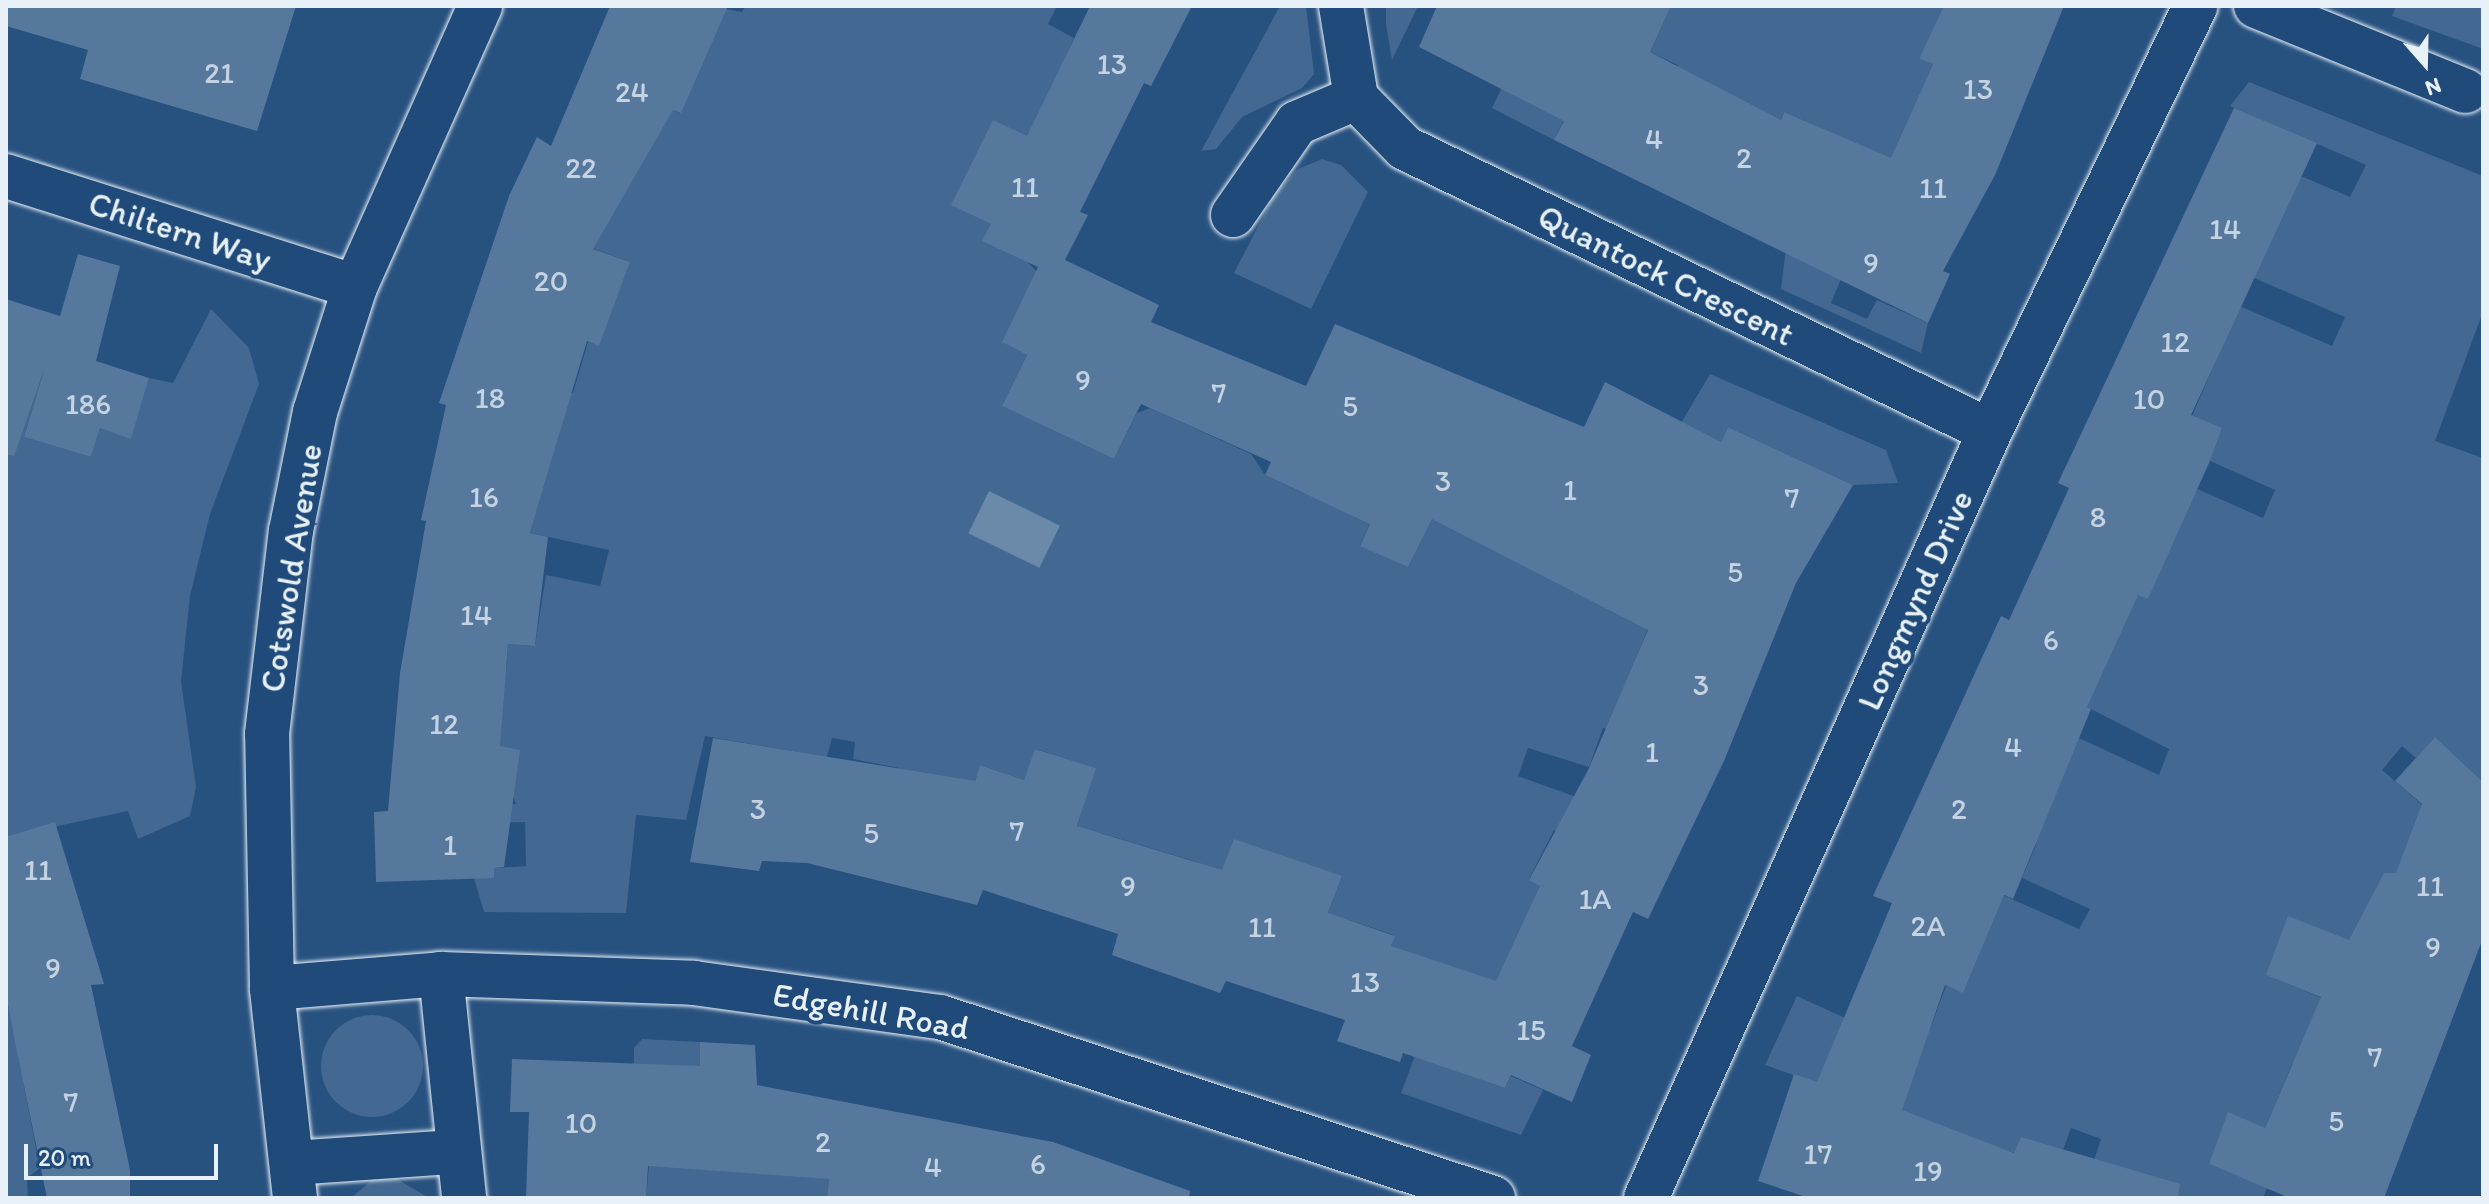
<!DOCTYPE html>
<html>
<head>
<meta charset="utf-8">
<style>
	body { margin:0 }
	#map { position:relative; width:2489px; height:1204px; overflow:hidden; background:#27517f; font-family:Itim,sans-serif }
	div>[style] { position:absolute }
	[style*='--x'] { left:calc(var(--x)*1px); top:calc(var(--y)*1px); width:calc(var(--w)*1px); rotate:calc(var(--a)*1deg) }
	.green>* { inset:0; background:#436891 }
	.round { border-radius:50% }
	.water>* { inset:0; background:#6b8aaa; transform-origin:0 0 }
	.building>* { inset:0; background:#57789d }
	.roads { filter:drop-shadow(0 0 2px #e8f1f8) drop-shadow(0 0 2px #e8f1f8) }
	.street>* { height:44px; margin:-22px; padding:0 22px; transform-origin:22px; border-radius:22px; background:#1f4a7a }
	span { translate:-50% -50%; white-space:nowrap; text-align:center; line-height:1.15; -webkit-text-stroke:8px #1f4a7a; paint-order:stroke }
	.number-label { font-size:30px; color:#c4d3e1 }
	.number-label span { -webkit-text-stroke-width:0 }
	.street-label { font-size:34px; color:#e8f1f8 }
	.frame { position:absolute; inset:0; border:8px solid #e8f1f8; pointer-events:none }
	.north { position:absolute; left:2385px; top:24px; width:80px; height:80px; -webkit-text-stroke:6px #1f4a7a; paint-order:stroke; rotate:160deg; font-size:22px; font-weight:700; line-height:32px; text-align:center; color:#e8f1f8 }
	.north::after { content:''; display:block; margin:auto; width:28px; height:36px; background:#e8f1f8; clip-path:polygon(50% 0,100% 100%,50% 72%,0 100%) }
	.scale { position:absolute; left:24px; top:1144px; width:194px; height:36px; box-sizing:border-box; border:4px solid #e8f1f8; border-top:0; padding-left:10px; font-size:24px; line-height:28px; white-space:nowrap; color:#e8f1f8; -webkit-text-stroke:6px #1f4a7a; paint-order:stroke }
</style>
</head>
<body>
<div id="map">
	<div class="green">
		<div style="clip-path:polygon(710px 6px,742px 12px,746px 6px,1057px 6px,1048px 24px,1074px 38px,991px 224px,1038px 273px,1002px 342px,1027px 355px,1002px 406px,1114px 459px,1137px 413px,1150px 408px,1251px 454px,1265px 475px,1303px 493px,1405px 450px,1360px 545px,1408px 567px,1435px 512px,1650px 623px,1636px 659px,1655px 668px,1627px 737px,1603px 728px,1589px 767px,1528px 748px,1518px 776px,1593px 803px,1574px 838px,1554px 830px,1529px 879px,1540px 886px,1465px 1074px,1505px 1088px,1511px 1076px,1543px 1090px,1521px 1135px,1401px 1093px,1448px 967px,1391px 946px,1394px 935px,1349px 920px,1320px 935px,1342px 876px,1216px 885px,1181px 911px,1197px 862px,1101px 833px,1070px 850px,1095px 768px,1036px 749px,1024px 780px,980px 765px,965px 812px,894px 795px,899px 768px,853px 759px,855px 742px,832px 738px,827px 757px,705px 736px,686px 820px,636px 815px,626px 913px,484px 912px,474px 878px,494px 868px,526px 866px,525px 822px,493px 823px,498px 803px,516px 804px,491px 744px,488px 669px,506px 671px,508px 644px,535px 646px,546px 575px,600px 586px,609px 550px,530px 533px,560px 432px,543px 385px,573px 393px,588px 342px,599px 345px,630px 262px,589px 247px,671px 109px,680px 113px)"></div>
		<div style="clip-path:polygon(1280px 6px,1306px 6px,1314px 74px,1302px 88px,1242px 117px,1216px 149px,1201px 151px)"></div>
		<div style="clip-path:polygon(1386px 6px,1418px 6px,1392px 60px,1386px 24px)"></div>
		<div style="clip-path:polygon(1671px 6px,1950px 6px,1919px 59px,1933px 64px,1872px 202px,1796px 258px,1841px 279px,1831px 303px,1867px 319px,1877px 300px,1928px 323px,1921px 353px,1781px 289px,1796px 166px,1812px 124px,1784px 112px,1768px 150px,1665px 93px,1678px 65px,1650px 52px)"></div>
		<div style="clip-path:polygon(2396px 6px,2483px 6px,2483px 49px,2392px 16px)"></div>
		<div style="clip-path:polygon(1507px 77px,1580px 88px,1554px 140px,1492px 108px)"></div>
		<div style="clip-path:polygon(2249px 82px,2483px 176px,2483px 312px,2435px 441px,2483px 458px,2483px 782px,2435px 737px,2416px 758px,2402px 746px,2382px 770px,2445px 825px,2396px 873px,2384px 874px,2374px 893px,2376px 933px,2267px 975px,2344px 1007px,2292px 1064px,2265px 1128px,2220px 1141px,2209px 1164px,2267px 1188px,2263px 1198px,2117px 1198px,2094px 1160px,2101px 1139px,2071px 1128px,2063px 1150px,2014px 1153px,1765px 1065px,1797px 996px,1845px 1018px,1930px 1029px,1946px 986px,1963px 992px,1979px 955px,1964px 949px,1989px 889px,2079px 929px,2090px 909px,2022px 878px,2036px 845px,1999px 829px,2079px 738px,2159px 775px,2169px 749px,2087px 707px,2108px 580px,2148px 599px,2193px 487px,2263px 518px,2275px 490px,2208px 460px,2192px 416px,2229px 331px,2198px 288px,2332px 346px,2345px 317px,2254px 278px,2301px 176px,2350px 197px,2366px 165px,2230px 106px)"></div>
		<div style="clip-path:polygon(1322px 159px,1341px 165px,1368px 192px,1311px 309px,1234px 273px,1276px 192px,1298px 169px)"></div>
		<div style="clip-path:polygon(211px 309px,249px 348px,259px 384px,210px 514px,190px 596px,181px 681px,196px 787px,190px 816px,138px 839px,128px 811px,6px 837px,6px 369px,41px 380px,24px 437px,91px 457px,100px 428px,131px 438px,149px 378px,173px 383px)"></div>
		<div style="clip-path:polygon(1710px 374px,1886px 450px,1898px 483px,1853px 485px,1728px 427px,1710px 465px,1678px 428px)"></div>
		<div style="clip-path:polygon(6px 994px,40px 1168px,27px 1178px,28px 1198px,6px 1198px)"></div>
		<div class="round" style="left:321px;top:1015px;width:102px;height:102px"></div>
		<div style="clip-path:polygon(642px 1039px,700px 1042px,703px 1166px,829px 1179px,827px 1198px,646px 1198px,652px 1135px,633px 1134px,634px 1048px)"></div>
		<div style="clip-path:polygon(373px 1179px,397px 1179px,429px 1198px,351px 1198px)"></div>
	</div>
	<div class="water">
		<div style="left:989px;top:491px;width:79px;height:47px;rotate:26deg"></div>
	</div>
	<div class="building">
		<div style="clip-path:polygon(6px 6px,296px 6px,257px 131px,80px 79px,88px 50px,6px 26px)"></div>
		<div style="clip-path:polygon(610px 6px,728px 6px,681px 113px,673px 110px,593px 249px,630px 262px,599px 346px,587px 341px,530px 533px,548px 537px,535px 646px,508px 644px,500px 746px,520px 750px,504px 867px,494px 868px,494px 878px,376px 882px,374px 812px,388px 811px,400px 673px,426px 521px,421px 520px,446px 405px,439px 403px,509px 196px,537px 137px,551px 146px)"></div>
		<div style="clip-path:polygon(1090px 6px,1192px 6px,1151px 86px,1144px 83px,1080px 212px,1088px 215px,1065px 260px,1159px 305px,1151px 322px,1306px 386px,1335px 324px,1584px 427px,1605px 382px,1721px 442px,1728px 427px,1853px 485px,1796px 583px,1724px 761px,1648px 919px,1633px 912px,1572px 1046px,1591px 1055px,1572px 1102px,1511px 1075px,1505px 1088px,1403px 1053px,1400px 1062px,1337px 1041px,1345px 1020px,1226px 981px,1220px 993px,1112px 955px,1118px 934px,983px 890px,977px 905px,807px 863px,762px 861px,759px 871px,690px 862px,713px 738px,975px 781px,980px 765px,1024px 780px,1035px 749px,1096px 768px,1077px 826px,1222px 870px,1234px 839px,1342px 876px,1328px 913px,1395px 936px,1391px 946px,1496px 981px,1540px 886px,1529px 880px,1588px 770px,1648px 630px,1432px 519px,1408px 567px,1360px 546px,1370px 524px,1265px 475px,1271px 462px,1141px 404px,1114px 459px,1002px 406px,1027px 355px,1002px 342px,1038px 267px,982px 241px,991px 224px,951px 205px,993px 120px,1027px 136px)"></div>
		<div style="clip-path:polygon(1437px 6px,1671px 6px,1650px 52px,1781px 120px,1784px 112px,1891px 158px,1933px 64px,1919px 59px,1944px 6px,2064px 6px,1995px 175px,1943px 271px,1950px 274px,1928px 323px,1554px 140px,1564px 121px,1419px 47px)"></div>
		<div style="clip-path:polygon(2234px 108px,2317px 143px,2191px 415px,2222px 428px,2209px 463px,2148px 599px,2138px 595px,2087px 707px,2091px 709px,2013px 899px,2004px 895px,1963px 993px,1945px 985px,1902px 1110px,2014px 1153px,2021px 1137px,2180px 1184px,2178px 1198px,1809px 1198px,1758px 1181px,1794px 1074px,1817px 1082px,1892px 903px,1873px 896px,2001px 616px,2009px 620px,2041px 550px,2069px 488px,2058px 483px)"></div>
		<div style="clip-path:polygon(78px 254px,120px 266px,96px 361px,149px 378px,131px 439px,100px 428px,91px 457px,24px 437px,44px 370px,14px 456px,6px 454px,6px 299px,60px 316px)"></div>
		<div style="clip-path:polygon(2435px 737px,2483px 782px,2483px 938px,2384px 1198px,2290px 1198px,2209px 1164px,2228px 1112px,2265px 1128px,2321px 997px,2266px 975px,2288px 916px,2349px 940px,2384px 873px,2396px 873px,2422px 804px,2395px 781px)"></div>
		<div style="clip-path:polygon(55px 822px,104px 984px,91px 985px,130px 1170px,130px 1198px,47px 1198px,15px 1042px,6px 994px,6px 837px)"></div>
		<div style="clip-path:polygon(700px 1042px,755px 1045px,757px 1085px,1053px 1142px,1190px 1191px,1189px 1198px,827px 1198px,829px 1179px,648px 1166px,646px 1198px,526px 1198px,529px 1112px,510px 1112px,512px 1059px,700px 1066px)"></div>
	</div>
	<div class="roads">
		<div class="street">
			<div style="--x:1341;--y:6;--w:93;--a:80.7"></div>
			<div style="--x:1356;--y:98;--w:70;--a:45.6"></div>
			<div style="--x:1405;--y:148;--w:650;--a:25.82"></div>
			<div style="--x:2256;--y:6;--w:226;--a:22.1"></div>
			<div style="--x:6;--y:176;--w:366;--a:17.6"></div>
			<div style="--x:1233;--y:215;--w:112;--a:-55.2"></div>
			<div style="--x:1297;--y:123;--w:64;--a:-23"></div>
			<div style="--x:441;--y:974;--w:225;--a:84.1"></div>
			<div style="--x:272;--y:988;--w:170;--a:-4.7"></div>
			<div style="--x:441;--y:974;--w:253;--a:2"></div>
			<div style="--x:694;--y:983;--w:248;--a:7.9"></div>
			<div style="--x:940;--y:1017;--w:582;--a:18.12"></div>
			<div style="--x:292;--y:1163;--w:163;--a:-3.9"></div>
			<div style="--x:295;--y:1198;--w:211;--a:-96.3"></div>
			<div style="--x:272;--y:988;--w:254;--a:-91.1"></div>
			<div style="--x:267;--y:734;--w:204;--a:-83.3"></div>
			<div style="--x:291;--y:531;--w:121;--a:-78.6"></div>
			<div style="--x:315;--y:412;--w:131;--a:-72.3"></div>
			<div style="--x:355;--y:287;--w:308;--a:-66"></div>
			<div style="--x:1646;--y:1198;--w:841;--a:-65.84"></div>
			<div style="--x:1990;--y:431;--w:472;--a:-64.2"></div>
		</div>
	</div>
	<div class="number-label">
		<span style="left:1112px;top:64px">13</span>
		<span style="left:219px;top:73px">21</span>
		<span style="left:1978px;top:89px">13</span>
		<span style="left:632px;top:92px">24</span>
		<span style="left:1654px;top:139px">4</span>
		<span style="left:1744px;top:158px">2</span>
		<span style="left:581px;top:168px">22</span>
		<span style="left:1025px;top:187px">11</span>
		<span style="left:1933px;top:188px">11</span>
		<span style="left:2225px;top:229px">14</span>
		<span style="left:1871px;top:263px">9</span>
		<span style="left:551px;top:281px">20</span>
		<span style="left:2175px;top:342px">12</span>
		<span style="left:1083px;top:380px">9</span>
		<span style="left:1219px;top:393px">7</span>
		<span style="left:490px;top:398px">18</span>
		<span style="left:2149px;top:399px">10</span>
		<span style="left:88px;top:404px">186</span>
		<span style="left:1350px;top:406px">5</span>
		<span style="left:1443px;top:481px">3</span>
		<span style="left:1570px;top:490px">1</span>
		<span style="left:484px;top:497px">16</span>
		<span style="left:1792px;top:498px">7</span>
		<span style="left:2098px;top:517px">8</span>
		<span style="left:1735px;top:572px">5</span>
		<span style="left:476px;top:615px">14</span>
		<span style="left:2051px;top:640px">6</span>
		<span style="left:1701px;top:685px">3</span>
		<span style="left:444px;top:724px">12</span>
		<span style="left:2013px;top:747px">4</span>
		<span style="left:1652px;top:752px">1</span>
		<span style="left:758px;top:809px">3</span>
		<span style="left:1959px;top:809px">2</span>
		<span style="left:1017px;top:831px">7</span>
		<span style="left:871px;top:833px">5</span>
		<span style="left:450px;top:845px">1</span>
		<span style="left:38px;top:870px">11</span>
		<span style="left:1128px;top:886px">9</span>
		<span style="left:2430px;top:886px">11</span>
		<span style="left:1595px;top:899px">1A</span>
		<span style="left:1928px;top:926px">2A</span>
		<span style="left:1262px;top:927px">11</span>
		<span style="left:2433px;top:947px">9</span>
		<span style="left:53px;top:968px">9</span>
		<span style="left:1365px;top:982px">13</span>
		<span style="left:1531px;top:1030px">15</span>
		<span style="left:2375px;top:1057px">7</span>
		<span style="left:71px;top:1102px">7</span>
		<span style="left:2336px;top:1121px">5</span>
		<span style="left:581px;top:1123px">10</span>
		<span style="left:823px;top:1142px">2</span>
		<span style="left:1818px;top:1154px">17</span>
		<span style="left:1038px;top:1164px">6</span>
		<span style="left:933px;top:1167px">4</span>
		<span style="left:1928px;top:1171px">19</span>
	</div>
	<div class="street-label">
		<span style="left:180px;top:231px;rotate:18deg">Chiltern Way</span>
		<span style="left:1666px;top:275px;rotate:26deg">Quantock Crescent</span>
		<span style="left:291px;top:568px;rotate:-81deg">Cotswold Avenue</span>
		<span style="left:1915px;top:600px;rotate:-66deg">Longmynd Drive</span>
		<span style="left:871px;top:1011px;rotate:10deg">Edgehill Road</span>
	</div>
	<div class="frame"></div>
	<div class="north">N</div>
	<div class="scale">20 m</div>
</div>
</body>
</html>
